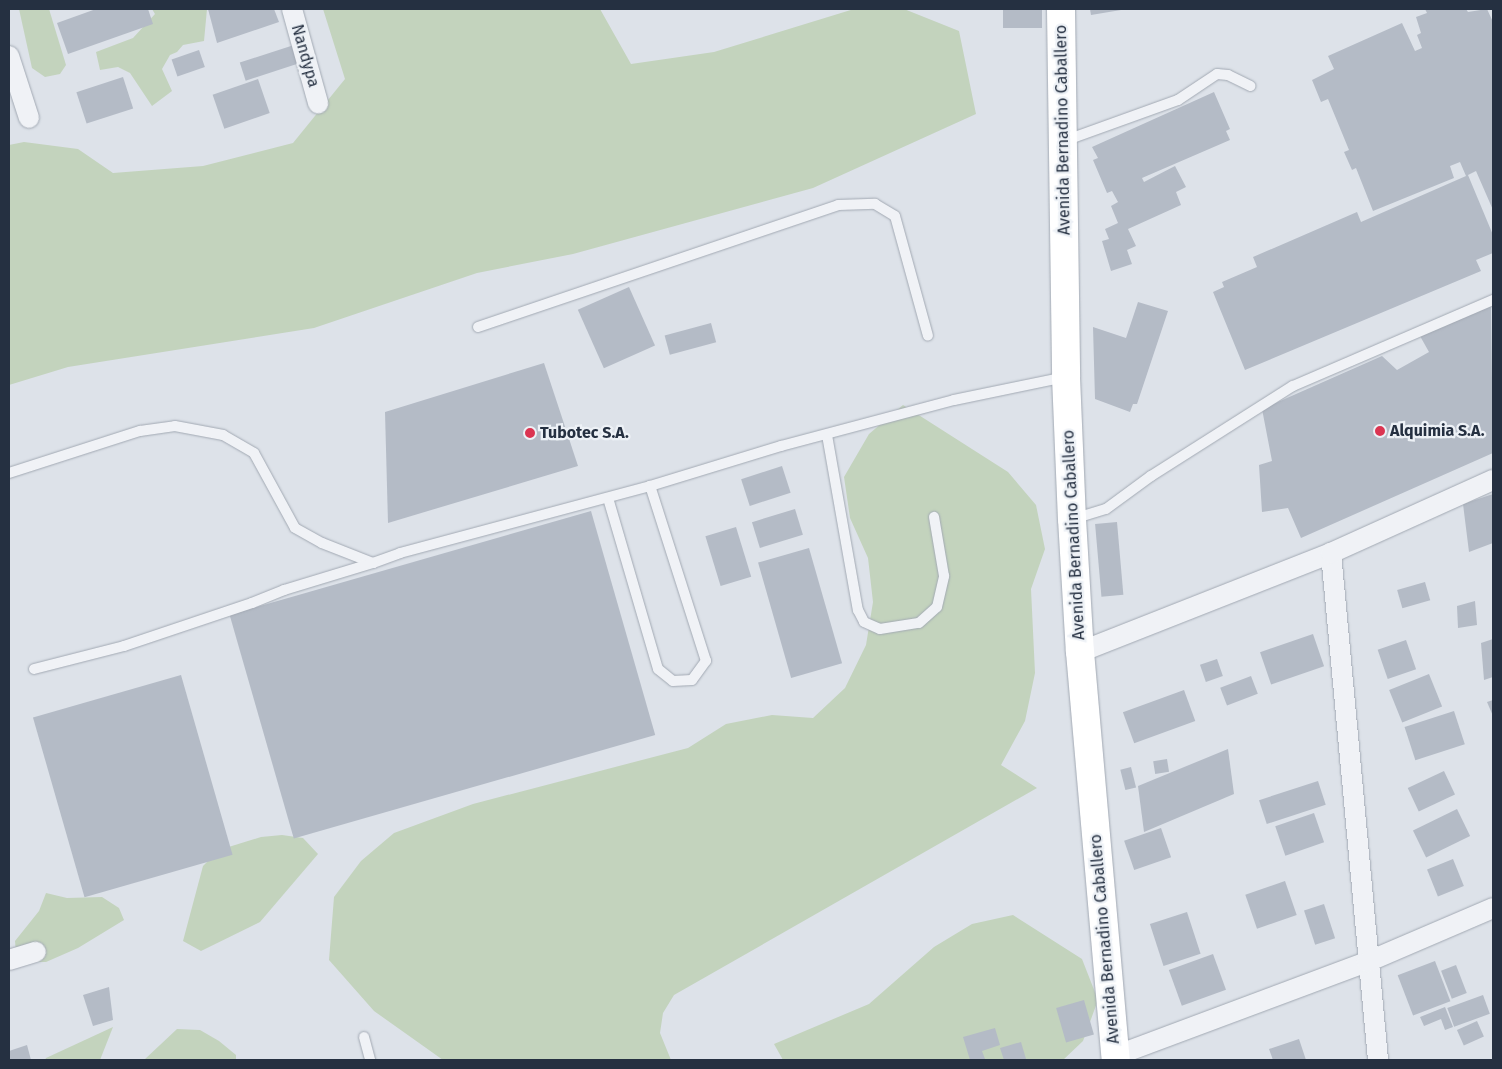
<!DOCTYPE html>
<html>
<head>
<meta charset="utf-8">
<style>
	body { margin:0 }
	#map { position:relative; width:1502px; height:1069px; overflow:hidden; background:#dde2e9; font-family:"Fira Sans",sans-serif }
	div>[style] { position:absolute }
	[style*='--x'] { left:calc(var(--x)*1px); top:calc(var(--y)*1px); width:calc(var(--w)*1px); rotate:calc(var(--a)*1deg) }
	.green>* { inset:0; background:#c3d3bd }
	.building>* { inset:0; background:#b4bbc6; transform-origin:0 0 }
	.roads { filter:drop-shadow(0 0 1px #a2a9b3) drop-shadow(0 0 1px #a2a9b3) }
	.service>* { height:10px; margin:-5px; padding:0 5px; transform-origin:5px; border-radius:5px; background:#f0f2f6 }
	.minor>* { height:20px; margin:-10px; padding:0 10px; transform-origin:10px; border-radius:10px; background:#f0f2f6 }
	.primary>* { height:28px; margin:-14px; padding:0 14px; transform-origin:14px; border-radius:14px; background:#fff }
	.dots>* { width:14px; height:14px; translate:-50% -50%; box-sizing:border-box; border:2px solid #edf1f6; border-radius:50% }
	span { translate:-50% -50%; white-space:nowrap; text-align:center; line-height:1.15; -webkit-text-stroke:4.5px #edf1f6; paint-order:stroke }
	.street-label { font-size:16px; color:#253041 }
	.poi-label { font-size:16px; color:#253041; font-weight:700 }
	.left { translate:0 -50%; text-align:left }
	.frame { position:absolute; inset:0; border:10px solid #253041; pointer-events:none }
</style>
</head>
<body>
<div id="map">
	<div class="green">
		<div style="clip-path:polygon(19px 9px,49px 9px,66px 65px,60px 74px,45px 77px,32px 68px)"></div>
		<div style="clip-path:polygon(152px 9px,207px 9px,204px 41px,183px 45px,177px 52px,170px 55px,162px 69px,172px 91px,152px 106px,130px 73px,118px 67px,100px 70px,96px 52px,133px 38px,155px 14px)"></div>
		<div style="clip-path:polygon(323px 9px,600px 9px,631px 64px,714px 52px,854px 9px,904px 9px,959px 31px,976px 114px,813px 188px,573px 254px,477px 273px,314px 328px,68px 367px,9px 385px,9px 145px,24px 142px,78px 149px,113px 173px,203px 166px,293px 143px,345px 79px)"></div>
		<div style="clip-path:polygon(903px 405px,1008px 472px,1036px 505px,1045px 549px,1031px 589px,1035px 673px,1025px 721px,1001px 765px,1037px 788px,674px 995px,663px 1013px,660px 1033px,671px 1060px,443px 1060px,374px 1011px,329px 960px,334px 897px,361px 861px,394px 833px,473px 804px,688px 748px,726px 724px,772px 715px,813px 718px,845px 688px,866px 645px,873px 602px,868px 558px,850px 518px,844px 477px,869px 434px)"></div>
		<div style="clip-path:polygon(282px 835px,303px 838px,318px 854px,260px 922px,201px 951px,183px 941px,203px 866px,219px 850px,261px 837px)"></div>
		<div style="clip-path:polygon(46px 893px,67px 898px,102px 897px,119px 908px,124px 920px,78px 948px,46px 962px,34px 962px,16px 953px,15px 941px,39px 911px)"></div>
		<div style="clip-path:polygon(1013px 915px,1082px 959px,1098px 1000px,1083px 1041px,1063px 1060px,783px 1060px,774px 1044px,869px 1004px,934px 947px,972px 924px)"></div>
		<div style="clip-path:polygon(113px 1027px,100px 1060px,45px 1060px,46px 1058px)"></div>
		<div style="clip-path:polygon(177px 1029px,200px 1030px,219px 1041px,236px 1055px,236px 1060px,144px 1060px)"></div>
	</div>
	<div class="building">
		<div style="clip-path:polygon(96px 9px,148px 9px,153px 24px,68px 54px,57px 23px)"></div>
		<div style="clip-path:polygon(208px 9px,274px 9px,279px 22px,217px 43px)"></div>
		<div style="clip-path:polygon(1090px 9px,1121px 9px,1121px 10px,1091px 15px)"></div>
		<div style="clip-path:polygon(1425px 9px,1466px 9px,1468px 12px,1487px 9px,1493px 22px,1493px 210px,1476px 171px,1468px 175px,1493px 235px,1493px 253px,1476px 260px,1481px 271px,1245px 370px,1213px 292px,1224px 287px,1222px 282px,1257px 267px,1253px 257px,1357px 212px,1361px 222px,1466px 176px,1460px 162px,1450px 166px,1454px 178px,1373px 211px,1356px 168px,1352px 170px,1344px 152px,1349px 150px,1328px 99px,1321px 102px,1312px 80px,1334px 69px,1328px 56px,1402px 23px,1415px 51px,1422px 48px,1417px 35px,1421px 33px,1416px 17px,1427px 13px)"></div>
		<div style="left:1042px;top:10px;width:18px;height:39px;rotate:90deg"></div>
		<div style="left:294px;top:45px;width:19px;height:57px;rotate:72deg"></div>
		<div style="left:199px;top:50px;width:18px;height:29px;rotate:71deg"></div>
		<div style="left:123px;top:77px;width:33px;height:49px;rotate:72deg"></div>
		<div style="left:258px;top:79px;width:36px;height:48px;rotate:71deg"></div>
		<div style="clip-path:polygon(1214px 92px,1230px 129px,1226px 131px,1230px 140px,1142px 178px,1144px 182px,1175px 166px,1186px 187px,1176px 192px,1181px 205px,1128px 229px,1136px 246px,1127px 250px,1132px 264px,1111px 271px,1102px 241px,1109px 239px,1105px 229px,1118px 223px,1111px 206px,1118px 202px,1112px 191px,1107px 193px,1093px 160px,1098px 158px,1092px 147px)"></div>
		<div style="left:629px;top:287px;width:64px;height:56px;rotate:66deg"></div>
		<div style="clip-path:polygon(1138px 302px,1168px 311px,1137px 404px,1133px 404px,1130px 412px,1095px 399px,1093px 327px,1126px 338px)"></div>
		<div style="clip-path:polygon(1491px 305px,1493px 453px,1301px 538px,1288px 508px,1262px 512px,1259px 465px,1272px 461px,1262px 409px,1382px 356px,1397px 370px,1429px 352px,1420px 336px)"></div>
		<div style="left:711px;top:323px;width:20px;height:48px;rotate:75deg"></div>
		<div style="clip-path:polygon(544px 363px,578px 466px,388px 523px,385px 412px)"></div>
		<div style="left:782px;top:466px;width:28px;height:43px;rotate:72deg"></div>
		<div style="clip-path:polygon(1493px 494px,1493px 543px,1469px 552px,1463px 504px)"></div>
		<div style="left:795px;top:509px;width:27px;height:45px;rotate:73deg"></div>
		<div style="left:591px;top:511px;width:233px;height:376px;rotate:74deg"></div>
		<div style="left:1117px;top:522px;width:73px;height:22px;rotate:85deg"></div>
		<div style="left:736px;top:527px;width:52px;height:32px;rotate:73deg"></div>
		<div style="left:809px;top:548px;width:120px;height:53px;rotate:74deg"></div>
		<div style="left:1425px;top:582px;width:19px;height:29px;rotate:74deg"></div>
		<div style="clip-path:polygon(1475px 601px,1477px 625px,1458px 628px,1457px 606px)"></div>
		<div style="left:1313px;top:634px;width:34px;height:56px;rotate:71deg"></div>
		<div style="clip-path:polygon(1493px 639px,1493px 677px,1484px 680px,1481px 643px)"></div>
		<div style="left:1406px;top:640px;width:31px;height:30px;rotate:71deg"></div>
		<div style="left:1217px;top:659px;width:18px;height:18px;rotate:71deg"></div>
		<div style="left:1429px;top:674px;width:35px;height:43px;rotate:68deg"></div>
		<div style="left:181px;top:675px;width:187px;height:154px;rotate:74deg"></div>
		<div style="left:1251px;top:676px;width:19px;height:33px;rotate:69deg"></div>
		<div style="left:1184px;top:690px;width:33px;height:65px;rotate:70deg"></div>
		<div style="clip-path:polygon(1493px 700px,1493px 716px,1487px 702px)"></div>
		<div style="left:1454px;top:711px;width:35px;height:52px;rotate:72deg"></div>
		<div style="clip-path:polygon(1228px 749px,1234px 794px,1144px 832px,1138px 786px)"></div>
		<div style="left:1167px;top:759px;width:13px;height:14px;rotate:81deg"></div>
		<div style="left:1131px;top:767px;width:21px;height:11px;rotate:76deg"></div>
		<div style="left:1444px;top:771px;width:26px;height:40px;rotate:65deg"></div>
		<div style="left:1318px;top:781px;width:25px;height:62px;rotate:72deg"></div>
		<div style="left:1457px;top:809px;width:30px;height:49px;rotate:64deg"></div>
		<div style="left:1314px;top:813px;width:31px;height:41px;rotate:71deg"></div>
		<div style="left:1161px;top:828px;width:31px;height:39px;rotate:71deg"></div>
		<div style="left:1453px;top:859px;width:29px;height:28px;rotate:68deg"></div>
		<div style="left:1285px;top:881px;width:36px;height:42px;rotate:71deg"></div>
		<div style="left:1324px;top:904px;width:36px;height:21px;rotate:72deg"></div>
		<div style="left:1187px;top:912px;width:44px;height:39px;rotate:72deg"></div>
		<div style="left:1213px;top:954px;width:38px;height:47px;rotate:70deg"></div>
		<div style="left:1435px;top:961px;width:43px;height:40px;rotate:69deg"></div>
		<div style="left:1456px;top:965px;width:30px;height:16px;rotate:69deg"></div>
		<div style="clip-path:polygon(109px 987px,113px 1020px,93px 1026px,83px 995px)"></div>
		<div style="left:1483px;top:995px;width:20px;height:38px;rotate:70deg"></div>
		<div style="left:1084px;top:1000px;width:36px;height:29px;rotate:74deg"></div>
		<div style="clip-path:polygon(1445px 1007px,1453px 1027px,1445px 1030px,1441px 1019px,1424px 1026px,1420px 1017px)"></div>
		<div style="left:1477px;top:1021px;width:17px;height:22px;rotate:66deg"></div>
		<div style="clip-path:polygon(995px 1028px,1000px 1045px,982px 1051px,985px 1059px,970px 1060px,963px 1037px)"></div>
		<div style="clip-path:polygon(1299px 1039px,1306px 1060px,1273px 1060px,1269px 1049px)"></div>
		<div style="clip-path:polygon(1021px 1042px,1026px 1059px,1004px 1060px,1000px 1048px)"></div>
		<div style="clip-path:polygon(27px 1045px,31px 1060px,9px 1060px,9px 1051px)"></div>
	</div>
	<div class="roads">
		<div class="service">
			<div style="--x:1064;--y:141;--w:121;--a:-19.8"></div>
			<div style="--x:1178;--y:100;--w:47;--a:-33.7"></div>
			<div style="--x:1217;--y:74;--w:11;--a:5"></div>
			<div style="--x:1228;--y:75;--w:25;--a:26"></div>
			<div style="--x:478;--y:327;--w:380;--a:-18.7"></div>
			<div style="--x:838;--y:205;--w:37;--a:-2"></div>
			<div style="--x:875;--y:204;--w:23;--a:31"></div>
			<div style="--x:895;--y:216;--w:124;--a:74.6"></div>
			<div style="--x:827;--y:435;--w:178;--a:80"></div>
			<div style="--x:858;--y:610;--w:13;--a:63"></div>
			<div style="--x:864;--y:622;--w:17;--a:24"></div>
			<div style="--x:880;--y:629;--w:39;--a:-9"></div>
			<div style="--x:919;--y:623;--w:24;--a:-42"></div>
			<div style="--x:937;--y:607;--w:32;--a:-77"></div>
			<div style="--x:944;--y:576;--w:60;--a:-99.6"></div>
			<div style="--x:9;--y:473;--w:138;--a:-17.8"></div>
			<div style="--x:140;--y:431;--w:35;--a:-8"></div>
			<div style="--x:175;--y:426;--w:49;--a:10.6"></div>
			<div style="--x:223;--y:435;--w:36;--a:30"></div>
			<div style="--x:254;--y:453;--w:85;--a:61.3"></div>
			<div style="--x:295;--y:528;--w:31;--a:29"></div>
			<div style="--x:322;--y:543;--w:55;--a:21.4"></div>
			<div style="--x:373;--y:563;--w:29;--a:-20"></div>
			<div style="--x:400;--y:553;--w:259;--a:-15"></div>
			<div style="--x:650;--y:486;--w:137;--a:-17"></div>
			<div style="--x:781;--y:446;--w:179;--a:-14.9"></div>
			<div style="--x:954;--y:400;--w:113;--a:-11.7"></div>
			<div style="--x:608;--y:498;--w:178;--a:73.7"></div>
			<div style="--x:658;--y:669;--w:19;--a:39"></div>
			<div style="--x:673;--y:681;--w:19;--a:-3"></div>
			<div style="--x:692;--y:680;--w:24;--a:-54"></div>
			<div style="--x:706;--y:661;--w:184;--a:-107.7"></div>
			<div style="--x:1073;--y:519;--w:34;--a:-17"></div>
			<div style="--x:1106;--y:509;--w:56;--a:-36.3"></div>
			<div style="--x:1151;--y:476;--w:168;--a:-32.4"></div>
			<div style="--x:1293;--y:386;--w:218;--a:-23.3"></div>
			<div style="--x:34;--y:669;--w:93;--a:-14.3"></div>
			<div style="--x:124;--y:646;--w:135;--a:-18.6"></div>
			<div style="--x:252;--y:603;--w:35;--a:-22"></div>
			<div style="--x:284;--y:590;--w:93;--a:-16.9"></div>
			<div style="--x:364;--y:1037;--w:24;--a:75"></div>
		</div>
		<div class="minor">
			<div style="--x:292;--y:9;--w:98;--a:74.5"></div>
			<div style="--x:9;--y:56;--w:65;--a:72.1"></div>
			<div style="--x:1331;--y:553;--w:509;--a:84.7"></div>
			<div style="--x:1080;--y:652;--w:270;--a:-21.5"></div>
			<div style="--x:1331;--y:553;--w:178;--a:-24.3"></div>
			<div style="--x:9;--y:960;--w:28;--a:-17"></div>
			<div style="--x:1115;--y:1056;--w:269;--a:-20.5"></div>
			<div style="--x:1367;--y:962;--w:137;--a:-23.2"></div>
		</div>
		<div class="primary">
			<div style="--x:1061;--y:9;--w:368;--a:89.2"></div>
			<div style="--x:1066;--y:377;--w:142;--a:87.6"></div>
			<div style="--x:1072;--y:519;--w:133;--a:86.6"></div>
			<div style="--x:1080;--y:652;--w:410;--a:85"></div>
		</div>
	</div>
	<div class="dots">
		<div style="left:1380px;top:431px;background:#db3451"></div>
		<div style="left:530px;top:433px;background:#db3451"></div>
	</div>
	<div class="street-label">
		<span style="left:305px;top:56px;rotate:74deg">Nandypa</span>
		<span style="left:1063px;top:130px;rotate:-91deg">Avenida Bernadino Caballero</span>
		<span style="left:1074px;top:535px;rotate:-93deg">Avenida Bernadino Caballero</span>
		<span style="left:1105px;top:939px;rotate:-95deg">Avenida Bernadino Caballero</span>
	</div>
	<div class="poi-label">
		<span class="left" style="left:1390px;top:431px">Alquimia S.A.</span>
		<span class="left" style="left:540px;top:433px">Tubotec S.A.</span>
	</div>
	<div class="frame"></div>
</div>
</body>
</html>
